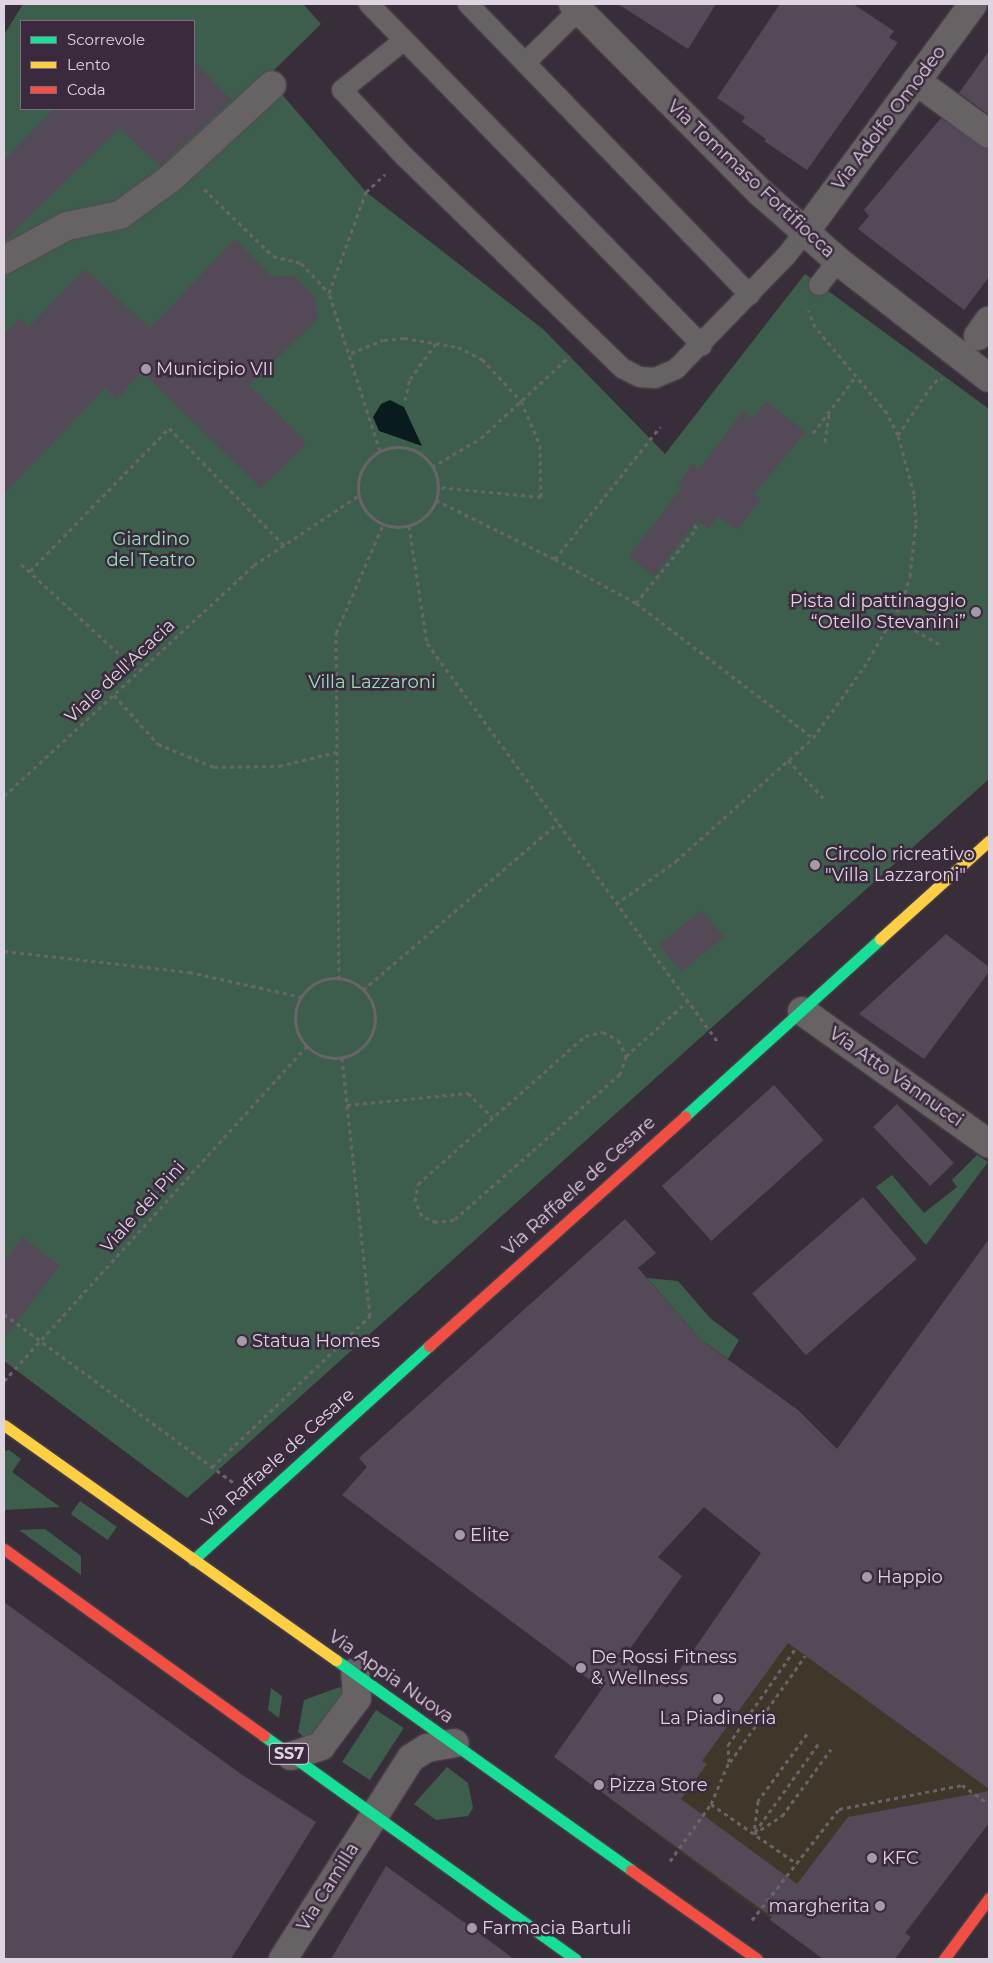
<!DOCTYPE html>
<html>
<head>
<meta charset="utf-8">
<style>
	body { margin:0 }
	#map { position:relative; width:993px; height:1963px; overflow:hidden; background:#382e3a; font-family:Montserrat,sans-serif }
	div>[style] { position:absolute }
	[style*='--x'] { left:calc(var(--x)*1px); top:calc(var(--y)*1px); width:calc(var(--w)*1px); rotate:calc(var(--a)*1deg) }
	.commercial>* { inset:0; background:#3f372a }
	.green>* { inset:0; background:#3e5e4d; transform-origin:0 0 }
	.water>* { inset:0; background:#0a1b1e }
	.building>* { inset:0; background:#544956; transform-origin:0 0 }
	.path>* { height:3px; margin-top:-1.5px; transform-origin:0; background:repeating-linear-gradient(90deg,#6a6469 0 4px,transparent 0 8px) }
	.path>.ring { margin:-1.5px; padding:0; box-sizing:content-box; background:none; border:3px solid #6a6469; border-radius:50% }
	.roads { filter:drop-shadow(0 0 1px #524a54) drop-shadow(0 0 1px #524a54) }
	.lane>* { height:20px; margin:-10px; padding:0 10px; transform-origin:10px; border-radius:10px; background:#676264 }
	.street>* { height:28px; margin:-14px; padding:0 14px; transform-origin:14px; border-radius:14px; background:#676264 }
	.fast>* { height:11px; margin:-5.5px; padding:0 5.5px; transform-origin:5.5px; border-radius:5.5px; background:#16e098 }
	.slow>* { height:11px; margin:-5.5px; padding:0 5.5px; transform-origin:5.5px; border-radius:5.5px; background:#ffcf43 }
	.jam>* { height:11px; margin:-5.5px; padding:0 5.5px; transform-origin:5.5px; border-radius:5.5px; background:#f24e42 }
	.dots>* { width:14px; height:14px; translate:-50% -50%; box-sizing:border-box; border:2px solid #3b2a3e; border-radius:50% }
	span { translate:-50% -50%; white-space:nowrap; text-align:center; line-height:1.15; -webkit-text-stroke:5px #3b2a3e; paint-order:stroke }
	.shield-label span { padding:1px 4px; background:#3b2a3e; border:1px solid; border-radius:4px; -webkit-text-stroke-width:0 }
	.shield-label { font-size:16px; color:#dfd5e1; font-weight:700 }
	.street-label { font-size:18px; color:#dfd5e1 }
	.poi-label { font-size:18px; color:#dfd5e1 }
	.left { translate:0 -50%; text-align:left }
	.right { translate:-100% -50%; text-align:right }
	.park-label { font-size:18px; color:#94e0b6 }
	.frame { position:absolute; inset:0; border:5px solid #dfd5e1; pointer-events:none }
	.legend { position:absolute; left:20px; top:20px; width:175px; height:90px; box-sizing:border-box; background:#3b2a3e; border:1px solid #7d6e7f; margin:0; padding:6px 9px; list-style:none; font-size:15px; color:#dfd5e1 }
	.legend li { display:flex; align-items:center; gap:10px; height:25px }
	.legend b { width:25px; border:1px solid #7d6e7f }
</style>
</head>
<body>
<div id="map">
	<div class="commercial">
		<div style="clip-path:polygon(989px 1239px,989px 1823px,906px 1933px,911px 1937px,895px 1959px,823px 1959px,554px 1757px,583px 1716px,604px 1731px,623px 1705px,601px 1689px,624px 1657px,667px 1688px)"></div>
	</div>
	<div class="green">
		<div style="clip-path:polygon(evenodd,23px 4px,303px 4px,321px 24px,267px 77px,366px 192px,544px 330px,665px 454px,805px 274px,989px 409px,989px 779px,187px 1498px,4px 1361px,4px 35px,23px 4px,21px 21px,194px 21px,194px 109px,21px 109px,21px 21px)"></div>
		<div style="clip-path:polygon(977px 1155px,988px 1162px,926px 1245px,876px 1187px,892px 1175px,924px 1213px,957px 1187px,952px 1180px)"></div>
		<div style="clip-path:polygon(647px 1278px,678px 1281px,710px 1318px,739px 1340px,728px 1359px,701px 1340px)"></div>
		<div style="clip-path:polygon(9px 1450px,21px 1459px,12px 1472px,60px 1507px,4px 1510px,4px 1451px)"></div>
		<div style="left:80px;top:1501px;width:45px;height:16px;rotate:35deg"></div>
		<div style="clip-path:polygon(45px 1529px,81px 1556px,81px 1575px,19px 1530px)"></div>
		<div style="clip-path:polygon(340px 1687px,344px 1693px,307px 1740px,298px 1732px,304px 1700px)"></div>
		<div style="clip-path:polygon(271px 1688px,282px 1696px,279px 1718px,268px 1710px)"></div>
		<div style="left:376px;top:1710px;width:33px;height:62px;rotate:33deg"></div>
		<div style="clip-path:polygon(447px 1767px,468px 1783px,473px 1808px,468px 1816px,436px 1820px,414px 1804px)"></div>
	</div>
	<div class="water">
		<div style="clip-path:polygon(390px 400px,404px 407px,422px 446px,379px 431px,373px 417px,381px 404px)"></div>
	</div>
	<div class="building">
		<div style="clip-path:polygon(618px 4px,716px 4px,688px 49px)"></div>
		<div style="clip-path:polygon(780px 4px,853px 4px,894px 31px,889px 38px,898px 42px,807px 170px,764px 141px,766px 139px,742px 122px,745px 117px,717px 98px)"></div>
		<div style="clip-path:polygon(989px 51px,989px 115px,959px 93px)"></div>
		<div style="clip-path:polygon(194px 61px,231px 100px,160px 166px,119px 128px,4px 242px,4px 160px,54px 109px,194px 109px)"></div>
		<div style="clip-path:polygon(941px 118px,989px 149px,989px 277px,964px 310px,858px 229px,869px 216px,864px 210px)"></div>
		<div style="clip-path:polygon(235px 239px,273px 277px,294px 275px,315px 297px,318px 319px,249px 385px,306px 443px,261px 488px,142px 372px,117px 399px,105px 388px,4px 494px,4px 335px,20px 318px,29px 327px,85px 269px,150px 328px)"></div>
		<div style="clip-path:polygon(766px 401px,806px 432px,754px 494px,761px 500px,737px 530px,718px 516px,708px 529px,697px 520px,654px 576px,629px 556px,682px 487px,678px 483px,693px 464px,699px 469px,743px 411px,753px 418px)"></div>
		<div style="left:702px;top:910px;width:35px;height:55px;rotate:51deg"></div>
		<div style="clip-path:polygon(946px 934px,989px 967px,989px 972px,924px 1059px,859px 1014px)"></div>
		<div style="left:774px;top:1085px;width:74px;height:151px;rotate:48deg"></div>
		<div style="left:897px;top:1104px;width:82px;height:33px;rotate:46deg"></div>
		<div style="left:863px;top:1197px;width:82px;height:147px;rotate:49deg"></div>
		<div style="clip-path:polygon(evenodd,625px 1219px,656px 1253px,638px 1268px,701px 1340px,798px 1410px,837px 1449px,989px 1239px,989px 1789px,788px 1643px,702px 1761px,707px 1764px,681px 1799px,797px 1884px,848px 1817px,989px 1791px,989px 1823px,905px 1933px,911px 1937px,895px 1959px,823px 1959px,770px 1920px,772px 1917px,554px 1757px,602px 1689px,342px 1495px,367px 1467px,359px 1458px,625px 1219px,704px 1507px,761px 1553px,667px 1688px,624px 1657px,682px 1576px,658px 1557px,704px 1507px)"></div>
		<div style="clip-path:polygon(22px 1237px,60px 1266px,4px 1338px,4px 1262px)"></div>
		<div style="clip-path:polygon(4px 1602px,241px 1774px,316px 1822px,231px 1959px,4px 1959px)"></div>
		<div style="clip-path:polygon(386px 1866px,472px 1928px,514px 1959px,331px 1959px)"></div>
	</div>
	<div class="path">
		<div style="--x:204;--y:189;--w:96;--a:44.2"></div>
		<div style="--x:273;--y:256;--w:29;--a:14"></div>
		<div style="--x:301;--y:263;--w:41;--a:47"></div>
		<div style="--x:351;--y:353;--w:35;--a:-22"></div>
		<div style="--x:384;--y:340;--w:20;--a:-6"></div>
		<div style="--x:404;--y:338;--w:55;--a:9.5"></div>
		<div style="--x:458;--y:347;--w:27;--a:27"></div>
		<div style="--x:482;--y:359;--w:57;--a:47.1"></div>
		<div style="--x:521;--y:401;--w:48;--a:66.6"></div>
		<div style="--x:540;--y:445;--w:52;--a:88.9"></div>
		<div style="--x:541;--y:497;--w:103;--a:-174.5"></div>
		<div style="--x:405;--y:400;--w:22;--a:-77"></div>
		<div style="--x:410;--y:379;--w:46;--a:-53.9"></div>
		<div style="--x:813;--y:433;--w:71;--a:-53"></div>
		<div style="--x:898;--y:435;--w:64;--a:-55.8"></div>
		<div style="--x:934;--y:382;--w:9;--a:-21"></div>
		<div style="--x:825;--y:442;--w:29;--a:-82"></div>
		<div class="ring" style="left:358px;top:447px;width:77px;height:77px"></div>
		<div style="--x:380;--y:451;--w:166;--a:-107.9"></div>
		<div style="--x:329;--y:293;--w:108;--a:-69.9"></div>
		<div style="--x:366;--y:192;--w:26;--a:-43"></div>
		<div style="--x:432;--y:467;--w:57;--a:-30.6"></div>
		<div style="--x:481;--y:438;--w:121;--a:-42.7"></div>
		<div style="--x:436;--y:500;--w:133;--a:26.4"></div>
		<div style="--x:555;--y:559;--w:169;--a:-51.5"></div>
		<div style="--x:409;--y:526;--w:118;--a:81.3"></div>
		<div style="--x:427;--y:643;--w:495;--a:53.9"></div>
		<div style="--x:555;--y:559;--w:92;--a:28.5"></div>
		<div style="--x:636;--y:603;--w:223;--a:37.3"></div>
		<div style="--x:21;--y:564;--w:160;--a:42.5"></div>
		<div style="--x:30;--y:571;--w:199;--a:-45.8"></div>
		<div style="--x:169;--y:428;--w:165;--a:45.5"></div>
		<div style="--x:636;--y:603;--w:97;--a:-50.9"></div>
		<div style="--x:697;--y:528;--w:4;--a:-135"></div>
		<div style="--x:894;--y:618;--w:52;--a:30"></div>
		<div style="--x:114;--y:695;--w:66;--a:48.1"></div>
		<div style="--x:158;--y:744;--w:61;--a:22.3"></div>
		<div style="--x:214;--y:767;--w:65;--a:-0.9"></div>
		<div style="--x:279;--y:766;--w:59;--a:-13.8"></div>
		<div style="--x:788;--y:760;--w:56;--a:47.2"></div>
		<div style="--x:4;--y:796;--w:340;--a:-42.7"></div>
		<div style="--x:254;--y:565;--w:125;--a:-33.6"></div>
		<div style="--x:616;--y:904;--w:74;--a:-35.6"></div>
		<div style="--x:676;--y:861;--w:184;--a:-41.9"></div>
		<div style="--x:813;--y:738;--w:87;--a:-54.3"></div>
		<div style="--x:864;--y:667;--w:77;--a:-59.4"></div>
		<div style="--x:903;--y:601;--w:26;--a:-74"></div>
		<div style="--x:910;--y:576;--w:53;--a:-83.5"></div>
		<div style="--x:916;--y:523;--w:29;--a:-94"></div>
		<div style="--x:914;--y:494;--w:61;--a:-105.2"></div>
		<div style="--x:898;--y:435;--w:25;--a:-117"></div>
		<div style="--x:887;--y:413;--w:112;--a:-129.9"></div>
		<div style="--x:815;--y:327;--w:18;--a:-112"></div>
		<div style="--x:4;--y:951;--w:186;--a:6.5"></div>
		<div style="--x:189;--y:972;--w:116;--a:12.5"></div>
		<div class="ring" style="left:295px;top:978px;width:77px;height:77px"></div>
		<div style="--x:339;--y:979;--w:346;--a:-90.5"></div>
		<div style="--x:336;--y:633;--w:118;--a:-66.5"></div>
		<div style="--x:363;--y:990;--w:257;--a:-40.6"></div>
		<div style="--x:626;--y:1056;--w:19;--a:108"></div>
		<div style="--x:620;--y:1074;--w:221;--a:138.7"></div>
		<div style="--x:454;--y:1220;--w:18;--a:174"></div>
		<div style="--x:436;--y:1222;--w:15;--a:-157"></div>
		<div style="--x:422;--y:1216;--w:17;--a:-115"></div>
		<div style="--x:415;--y:1201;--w:17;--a:-80"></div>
		<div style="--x:418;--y:1184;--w:223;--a:-41.5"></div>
		<div style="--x:585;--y:1036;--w:18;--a:-13"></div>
		<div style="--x:603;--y:1032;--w:17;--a:28"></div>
		<div style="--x:618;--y:1040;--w:18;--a:63"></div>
		<div style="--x:626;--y:1056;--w:84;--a:-41.6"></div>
		<div style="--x:347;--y:1105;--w:122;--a:-5.7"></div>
		<div style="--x:468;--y:1093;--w:34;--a:45"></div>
		<div style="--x:4;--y:1314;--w:285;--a:36.3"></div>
		<div style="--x:4;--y:1381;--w:452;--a:-47.9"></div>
		<div style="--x:212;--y:1467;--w:219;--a:-43.7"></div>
		<div style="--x:370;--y:1316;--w:260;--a:-96.2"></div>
		<div style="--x:807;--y:1734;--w:83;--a:126.2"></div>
		<div style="--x:758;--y:1801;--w:33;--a:97"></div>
		<div style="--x:754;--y:1834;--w:33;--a:-33"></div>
		<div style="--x:782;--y:1816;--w:83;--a:-53.8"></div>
		<div style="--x:730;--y:1762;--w:130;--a:-54.7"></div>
		<div style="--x:711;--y:1804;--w:103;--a:34.8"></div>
		<div style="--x:755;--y:1832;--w:110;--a:-54.3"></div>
		<div style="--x:670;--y:1861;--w:70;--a:-54.3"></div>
		<div style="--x:711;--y:1804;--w:46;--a:-66.8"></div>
		<div style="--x:729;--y:1762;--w:17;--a:-93"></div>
		<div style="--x:728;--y:1745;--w:117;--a:-55.1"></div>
		<div style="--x:752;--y:1920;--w:141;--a:-51.9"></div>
		<div style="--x:839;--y:1809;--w:125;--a:-11"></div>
		<div style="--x:962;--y:1785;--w:28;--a:35"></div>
	</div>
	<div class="roads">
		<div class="lane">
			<div style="--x:369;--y:4;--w:477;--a:45.7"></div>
			<div style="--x:468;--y:4;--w:405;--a:45.9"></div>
			<div style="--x:403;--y:41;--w:78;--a:141.2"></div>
			<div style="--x:342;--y:90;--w:91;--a:46.8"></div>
			<div style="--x:404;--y:156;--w:304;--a:44.2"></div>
			<div style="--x:622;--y:368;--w:20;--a:27"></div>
			<div style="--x:640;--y:377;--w:15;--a:4"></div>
			<div style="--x:655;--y:378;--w:23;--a:-23"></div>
			<div style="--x:676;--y:369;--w:158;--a:-45.8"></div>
			<div style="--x:786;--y:256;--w:31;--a:-52"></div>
			<div style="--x:525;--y:63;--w:76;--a:-44.5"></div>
			<div style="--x:819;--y:285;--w:31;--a:-52"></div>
		</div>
		<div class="street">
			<div style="--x:573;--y:4;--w:267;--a:45.2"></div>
			<div style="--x:761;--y:193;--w:103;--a:41.4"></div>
			<div style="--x:838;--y:261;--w:191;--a:37.8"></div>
			<div style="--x:916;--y:81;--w:90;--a:36"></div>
			<div style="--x:805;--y:232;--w:283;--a:-53.6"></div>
			<div style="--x:4;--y:260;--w:72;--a:-28.4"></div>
			<div style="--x:67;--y:226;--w:54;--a:-11.7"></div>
			<div style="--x:120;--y:215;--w:63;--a:-36"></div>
			<div style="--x:171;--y:178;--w:137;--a:-42.6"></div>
			<div style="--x:978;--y:336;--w:19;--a:-55"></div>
			<div style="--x:802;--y:1011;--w:229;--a:35.4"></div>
			<div style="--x:291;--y:1756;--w:32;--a:-18"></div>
			<div style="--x:321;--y:1746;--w:60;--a:-53.1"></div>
			<div style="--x:357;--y:1698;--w:26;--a:-94"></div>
			<div style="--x:283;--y:1959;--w:238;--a:-57.5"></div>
			<div style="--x:411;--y:1758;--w:19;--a:-32"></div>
			<div style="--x:427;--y:1748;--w:28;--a:-10"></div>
		</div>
		<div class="fast">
			<div style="--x:685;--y:1116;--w:263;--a:-42.2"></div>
			<div style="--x:193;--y:1560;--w:319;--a:-42.2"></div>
			<div style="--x:336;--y:1660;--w:362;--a:35.4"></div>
			<div style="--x:264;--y:1736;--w:383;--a:35.6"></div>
		</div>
		<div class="slow">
			<div style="--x:880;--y:939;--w:147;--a:-42"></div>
			<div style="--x:4;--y:1425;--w:407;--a:35.3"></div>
		</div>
		<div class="jam">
			<div style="--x:429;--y:1346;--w:344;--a:-41.9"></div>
			<div style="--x:4;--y:1549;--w:320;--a:35.7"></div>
			<div style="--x:631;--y:1870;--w:154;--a:35.2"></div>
			<div style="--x:944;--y:1959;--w:76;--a:-53.6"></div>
		</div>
	</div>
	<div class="dots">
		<div style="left:146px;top:369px;background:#a59ba7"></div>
		<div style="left:976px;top:612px;background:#a59ba7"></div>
		<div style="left:815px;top:865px;background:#a59ba7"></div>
		<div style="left:242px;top:1341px;background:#a59ba7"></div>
		<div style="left:460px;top:1535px;background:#a59ba7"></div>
		<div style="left:867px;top:1577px;background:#a59ba7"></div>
		<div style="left:581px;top:1668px;background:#a59ba7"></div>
		<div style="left:718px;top:1699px;background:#a59ba7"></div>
		<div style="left:599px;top:1785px;background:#a59ba7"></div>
		<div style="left:872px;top:1858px;background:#a59ba7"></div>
		<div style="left:880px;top:1906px;background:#a59ba7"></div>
		<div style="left:472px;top:1928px;background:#a59ba7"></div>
	</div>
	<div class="shield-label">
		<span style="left:289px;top:1754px">SS7</span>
	</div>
	<div class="street-label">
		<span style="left:889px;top:118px;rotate:-53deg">Via Adolfo Omodeo</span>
		<span style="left:751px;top:179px;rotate:43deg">Via Tommaso Fortifiocca</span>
		<span style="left:120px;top:671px;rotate:-43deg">Viale dell'Acacia</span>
		<span style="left:896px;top:1077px;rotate:35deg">Via Atto Vannucci</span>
		<span style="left:579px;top:1186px;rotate:-42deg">Via Raffaele de Cesare</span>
		<span style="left:143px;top:1207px;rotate:-48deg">Viale dei Pini</span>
		<span style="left:278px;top:1458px;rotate:-42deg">Via Raffaele de Cesare</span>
		<span style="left:391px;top:1677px;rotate:35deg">Via Appia Nuova</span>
		<span style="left:328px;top:1887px;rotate:-58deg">Via Camilla</span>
	</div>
	<div class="poi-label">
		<span class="left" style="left:156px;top:369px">Municipio VII</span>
		<span class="right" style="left:966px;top:612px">Pista di pattinaggio<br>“Otello Stevanini”</span>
		<span class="left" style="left:825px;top:865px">Circolo ricreativo<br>"Villa Lazzaroni"</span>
		<span class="left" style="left:252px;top:1341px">Statua Homes</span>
		<span class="left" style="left:470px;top:1535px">Elite</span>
		<span class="left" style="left:877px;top:1577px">Happio</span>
		<span class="left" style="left:591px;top:1668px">De Rossi Fitness<br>&amp; Wellness</span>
		<span style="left:718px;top:1718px">La Piadineria</span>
		<span class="left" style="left:609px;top:1785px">Pizza Store</span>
		<span class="left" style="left:882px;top:1858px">KFC</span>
		<span class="right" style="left:870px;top:1906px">margherita</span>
		<span class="left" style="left:482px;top:1928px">Farmacia Bartuli</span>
	</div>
	<div class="park-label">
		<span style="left:151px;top:550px">Giardino<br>del Teatro</span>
		<span style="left:372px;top:682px">Villa Lazzaroni</span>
	</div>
	<div class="frame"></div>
	<ul class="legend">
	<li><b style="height:6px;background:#16e098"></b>Scorrevole</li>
	<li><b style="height:6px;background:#ffcf43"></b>Lento</li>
	<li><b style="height:6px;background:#f24e42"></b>Coda</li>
	</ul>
</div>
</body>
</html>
